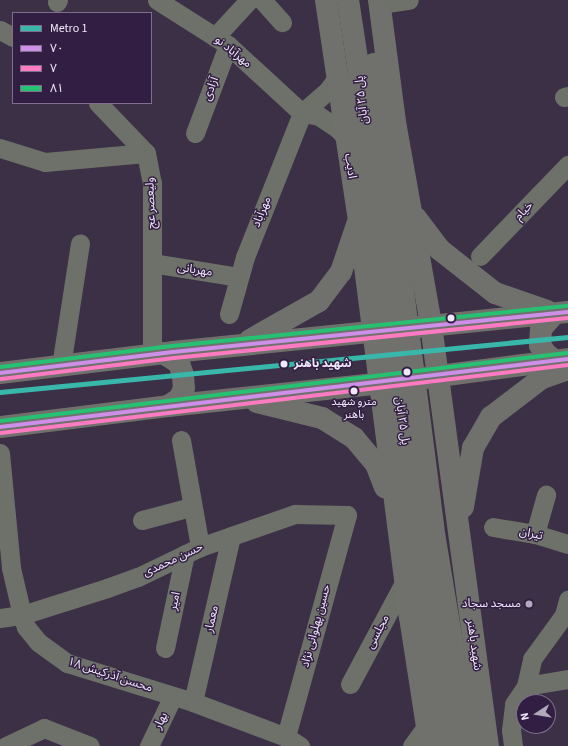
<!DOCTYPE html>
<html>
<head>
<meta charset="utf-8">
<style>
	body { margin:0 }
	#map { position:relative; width:568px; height:746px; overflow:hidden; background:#3b3045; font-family:"Source Sans 3","Noto Sans Arabic",sans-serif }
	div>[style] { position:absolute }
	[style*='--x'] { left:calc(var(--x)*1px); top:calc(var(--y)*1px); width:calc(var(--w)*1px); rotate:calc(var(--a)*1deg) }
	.minor>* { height:19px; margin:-9.5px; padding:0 9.5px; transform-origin:9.5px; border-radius:9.5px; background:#6e7169 }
	.major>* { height:22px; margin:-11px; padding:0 11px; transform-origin:11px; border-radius:11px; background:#70716d }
	.major-bridge>* { height:22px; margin:-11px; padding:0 11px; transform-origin:11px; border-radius:11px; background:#70716d }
	.bus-1>* { height:4px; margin:-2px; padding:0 2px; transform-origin:2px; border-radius:2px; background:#ce8fe9 }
	.bus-2>* { height:4px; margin:-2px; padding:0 2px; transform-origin:2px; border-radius:2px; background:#fe7ac1 }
	.bus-3>* { height:4px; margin:-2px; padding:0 2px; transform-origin:2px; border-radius:2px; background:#26c172 }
	.metro-1>* { height:5px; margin:-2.5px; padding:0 2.5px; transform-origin:2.5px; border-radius:2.5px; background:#39b7ab }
	.dots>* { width:11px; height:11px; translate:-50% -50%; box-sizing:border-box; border:2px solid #311e42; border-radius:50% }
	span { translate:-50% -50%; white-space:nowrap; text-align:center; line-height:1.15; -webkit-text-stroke:3px #311e42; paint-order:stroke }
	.bus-label { font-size:11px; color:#f2e8fb }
	.street-label { font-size:12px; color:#f2e8fb }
	.stop-label { font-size:12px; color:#f2e8fb; font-weight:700 }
	.left { translate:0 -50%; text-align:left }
	.poi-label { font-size:12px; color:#f2e8fb }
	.right { translate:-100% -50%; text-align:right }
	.legend { position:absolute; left:12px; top:12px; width:140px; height:92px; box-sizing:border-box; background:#311e42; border:1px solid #7e6f8c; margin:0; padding:5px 7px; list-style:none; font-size:12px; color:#f2e8fb }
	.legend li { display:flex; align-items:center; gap:8px; height:20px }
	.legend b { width:20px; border:1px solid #7e6f8c }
	.north { position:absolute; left:516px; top:694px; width:40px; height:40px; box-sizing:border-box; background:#311e42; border:1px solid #7e6f8c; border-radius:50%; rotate:258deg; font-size:11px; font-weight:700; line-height:16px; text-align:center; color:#f2e8fb }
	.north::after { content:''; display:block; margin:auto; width:14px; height:18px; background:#b2a8bb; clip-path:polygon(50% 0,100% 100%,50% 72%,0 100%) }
</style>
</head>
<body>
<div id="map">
	<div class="minor">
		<div style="--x:157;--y:0;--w:84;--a:32.4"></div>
		<div style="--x:228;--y:45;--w:100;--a:42.6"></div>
		<div style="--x:262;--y:0;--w:30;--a:48"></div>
		<div style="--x:57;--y:2;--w:2;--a:-63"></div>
		<div style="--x:380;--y:4;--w:29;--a:-8"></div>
		<div style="--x:0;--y:30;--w:15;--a:28"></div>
		<div style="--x:215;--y:37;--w:50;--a:-47.4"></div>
		<div style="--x:564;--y:97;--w:4;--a:-14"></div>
		<div style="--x:98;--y:103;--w:69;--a:46.2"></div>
		<div style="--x:302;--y:113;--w:17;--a:10"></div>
		<div style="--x:319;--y:116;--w:23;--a:34"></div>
		<div style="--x:338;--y:129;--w:12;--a:48"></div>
		<div style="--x:195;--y:133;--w:94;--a:-69.4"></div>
		<div style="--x:0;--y:148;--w:47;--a:17.3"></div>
		<div style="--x:45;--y:162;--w:101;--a:-5.1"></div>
		<div style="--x:146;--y:153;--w:31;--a:79"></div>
		<div style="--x:152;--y:183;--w:172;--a:90"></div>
		<div style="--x:480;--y:256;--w:127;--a:-46"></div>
		<div style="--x:152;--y:263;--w:87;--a:9.2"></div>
		<div style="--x:229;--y:314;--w:59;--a:-74.3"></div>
		<div style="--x:245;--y:257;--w:155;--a:-68.4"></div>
		<div style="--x:302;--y:113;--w:35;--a:-41"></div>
		<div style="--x:328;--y:90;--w:17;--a:-54"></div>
		<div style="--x:61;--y:366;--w:124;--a:-81.2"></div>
		<div style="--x:181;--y:440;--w:109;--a:79.9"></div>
		<div style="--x:0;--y:453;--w:116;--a:84.5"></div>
		<div style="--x:11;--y:568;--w:48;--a:76.8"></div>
		<div style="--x:22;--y:615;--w:13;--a:72"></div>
		<div style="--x:26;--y:627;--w:19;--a:51"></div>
		<div style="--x:38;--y:642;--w:36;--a:36"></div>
		<div style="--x:67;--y:663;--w:132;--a:17.2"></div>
		<div style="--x:193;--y:702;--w:99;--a:20.6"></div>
		<div style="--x:286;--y:737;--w:17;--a:33"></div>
		<div style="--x:142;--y:520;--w:51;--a:-14.9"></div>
		<div style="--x:493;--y:527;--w:43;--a:9.5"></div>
		<div style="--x:535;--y:534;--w:34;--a:17"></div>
		<div style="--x:535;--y:534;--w:41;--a:-74.2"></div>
		<div style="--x:0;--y:618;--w:22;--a:-8"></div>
		<div style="--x:22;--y:615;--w:89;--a:-17.6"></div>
		<div style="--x:107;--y:588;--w:33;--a:-20"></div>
		<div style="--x:138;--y:577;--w:69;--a:-25.8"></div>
		<div style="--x:200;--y:547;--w:101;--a:-19.2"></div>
		<div style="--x:295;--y:514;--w:52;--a:1.1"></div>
		<div style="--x:347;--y:515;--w:230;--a:105.4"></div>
		<div style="--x:165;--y:648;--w:96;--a:-78"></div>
		<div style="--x:350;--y:684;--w:117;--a:-61.9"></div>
		<div style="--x:526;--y:686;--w:43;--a:-9.5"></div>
		<div style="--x:193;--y:702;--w:170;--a:-77.1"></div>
		<div style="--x:6;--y:746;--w:42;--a:-25.3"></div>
		<div style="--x:44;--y:728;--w:49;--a:21.4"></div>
		<div style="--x:149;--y:746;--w:55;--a:-64.4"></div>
		<div style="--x:412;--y:746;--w:26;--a:-54"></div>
		<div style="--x:513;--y:746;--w:16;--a:-97"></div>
		<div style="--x:511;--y:730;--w:26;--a:-83"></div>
		<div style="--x:514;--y:704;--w:22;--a:-56"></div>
		<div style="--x:526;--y:686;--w:28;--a:-77"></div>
		<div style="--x:532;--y:659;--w:54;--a:-54"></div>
		<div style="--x:564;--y:615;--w:16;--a:-75"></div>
	</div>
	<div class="major">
		<div style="--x:326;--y:0;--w:222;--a:81.5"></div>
		<div style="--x:359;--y:220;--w:400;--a:82.7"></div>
		<div style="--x:410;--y:617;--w:131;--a:81.2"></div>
		<div style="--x:348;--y:0;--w:66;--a:81.3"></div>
		<div style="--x:379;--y:0;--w:123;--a:82.5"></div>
		<div style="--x:395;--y:122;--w:206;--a:79.9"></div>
		<div style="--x:431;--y:325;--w:425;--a:82.3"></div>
		<div style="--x:416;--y:218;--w:39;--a:53"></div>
		<div style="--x:439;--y:249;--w:71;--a:38.2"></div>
		<div style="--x:495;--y:293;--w:55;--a:19.1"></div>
		<div style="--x:554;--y:314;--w:20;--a:131"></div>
		<div style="--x:541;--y:329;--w:16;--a:94"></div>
		<div style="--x:540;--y:345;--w:11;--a:56"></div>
		<div style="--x:546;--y:354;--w:11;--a:38"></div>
		<div style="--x:250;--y:340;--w:79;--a:-29.5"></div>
		<div style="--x:319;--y:301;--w:36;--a:-53"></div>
		<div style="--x:341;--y:272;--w:50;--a:-71.2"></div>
		<div style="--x:163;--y:353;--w:19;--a:32"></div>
		<div style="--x:179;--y:363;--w:13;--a:72"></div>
		<div style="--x:183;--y:375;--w:13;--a:86"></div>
		<div style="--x:184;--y:388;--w:11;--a:112"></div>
		<div style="--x:180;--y:398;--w:14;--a:146"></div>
		<div style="--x:0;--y:373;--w:174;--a:-6.9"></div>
		<div style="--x:173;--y:352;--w:397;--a:-5.8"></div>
		<div style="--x:424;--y:378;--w:145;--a:-7.5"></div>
		<div style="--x:257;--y:402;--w:67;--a:13.8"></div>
		<div style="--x:322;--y:418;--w:38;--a:32"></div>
		<div style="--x:354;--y:438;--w:34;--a:50"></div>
		<div style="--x:376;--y:464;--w:25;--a:69"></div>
		<div style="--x:0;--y:427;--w:169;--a:-7.1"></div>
		<div style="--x:168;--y:406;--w:225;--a:-6.1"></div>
		<div style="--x:463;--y:507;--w:60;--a:-80.4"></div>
		<div style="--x:473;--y:448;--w:36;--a:-60"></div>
		<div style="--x:491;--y:417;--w:64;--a:-37.4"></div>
		<div style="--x:542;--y:378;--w:28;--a:-19"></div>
		<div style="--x:461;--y:697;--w:50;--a:80.7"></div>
		<div style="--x:444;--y:700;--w:47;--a:81.3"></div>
	</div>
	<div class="major-bridge">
		<div style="--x:374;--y:64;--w:467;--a:82.7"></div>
		<div style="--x:433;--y:527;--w:172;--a:80.6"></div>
		<div style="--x:358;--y:65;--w:153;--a:84"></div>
		<div style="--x:374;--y:217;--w:314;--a:82.1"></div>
		<div style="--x:417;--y:528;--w:174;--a:81.1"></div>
	</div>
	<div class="bus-1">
		<div style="--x:0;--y:373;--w:174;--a:-6.9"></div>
		<div style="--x:173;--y:352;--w:397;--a:-5.8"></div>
		<div style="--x:0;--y:427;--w:572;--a:-6.83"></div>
	</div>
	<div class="bus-2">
		<div style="--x:1;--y:379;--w:174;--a:-6.9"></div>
		<div style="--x:174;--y:358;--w:396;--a:-5.8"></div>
		<div style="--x:1;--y:433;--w:571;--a:-6.84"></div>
	</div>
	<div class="bus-3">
		<div style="--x:0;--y:367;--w:173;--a:-7"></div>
		<div style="--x:172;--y:346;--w:397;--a:-5.8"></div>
		<div style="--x:0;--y:421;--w:571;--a:-6.84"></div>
	</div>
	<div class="metro-1">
		<div style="--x:0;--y:392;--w:571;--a:-5.53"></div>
	</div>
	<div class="dots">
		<div style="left:451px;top:318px;background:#f2e8fb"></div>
		<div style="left:284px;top:364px;background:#f2e8fb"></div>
		<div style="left:407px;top:372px;background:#f2e8fb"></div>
		<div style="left:354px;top:391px;background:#f2e8fb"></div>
		<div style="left:529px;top:604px;background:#b2a8bb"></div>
	</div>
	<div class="bus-label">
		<span style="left:354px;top:409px">مترو شهید<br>باهنر</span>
	</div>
	<div class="street-label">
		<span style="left:233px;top:52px;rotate:39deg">مهرآباد نو</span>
		<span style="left:211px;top:89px;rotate:-69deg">آزادی</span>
		<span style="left:362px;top:100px;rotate:-96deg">پل ۲۵ آبان</span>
		<span style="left:350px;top:166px;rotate:81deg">ادیب</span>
		<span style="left:151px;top:203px;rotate:-92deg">ولیعصر عج</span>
		<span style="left:524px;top:211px;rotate:-46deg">خیام</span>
		<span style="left:262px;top:212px;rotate:-68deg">مهرآباد</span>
		<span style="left:195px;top:270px;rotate:9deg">مهربانی</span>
		<span style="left:402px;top:421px;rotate:82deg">پل ۲۵ آبان</span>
		<span style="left:531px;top:534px;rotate:12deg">تیران</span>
		<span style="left:173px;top:560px;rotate:-25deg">حسن محمدی</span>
		<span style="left:175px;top:601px;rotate:-78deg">امیر</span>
		<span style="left:212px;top:619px;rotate:-77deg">معمار</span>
		<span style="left:316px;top:626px;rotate:-75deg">حسین پهلوانی نژاد</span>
		<span style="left:378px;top:632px;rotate:-62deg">مجلسی</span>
		<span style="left:474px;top:645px;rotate:82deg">شهید باهنر</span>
		<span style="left:110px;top:675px;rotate:18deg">محسن آذرکیش ۱۸</span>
		<span style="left:161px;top:721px;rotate:-64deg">بهار</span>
	</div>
	<div class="stop-label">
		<span class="left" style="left:294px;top:364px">شهید باهنر</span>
	</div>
	<div class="poi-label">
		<span class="right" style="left:521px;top:604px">مسجد سجاد</span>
	</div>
	<ul class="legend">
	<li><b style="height:5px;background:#39b7ab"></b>Metro 1</li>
	<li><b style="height:5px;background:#ce8fe9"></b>۷۰</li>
	<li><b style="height:5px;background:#fe7ac1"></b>۷</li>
	<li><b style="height:5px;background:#26c172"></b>۸۱</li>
	</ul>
	<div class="north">N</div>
</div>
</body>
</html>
